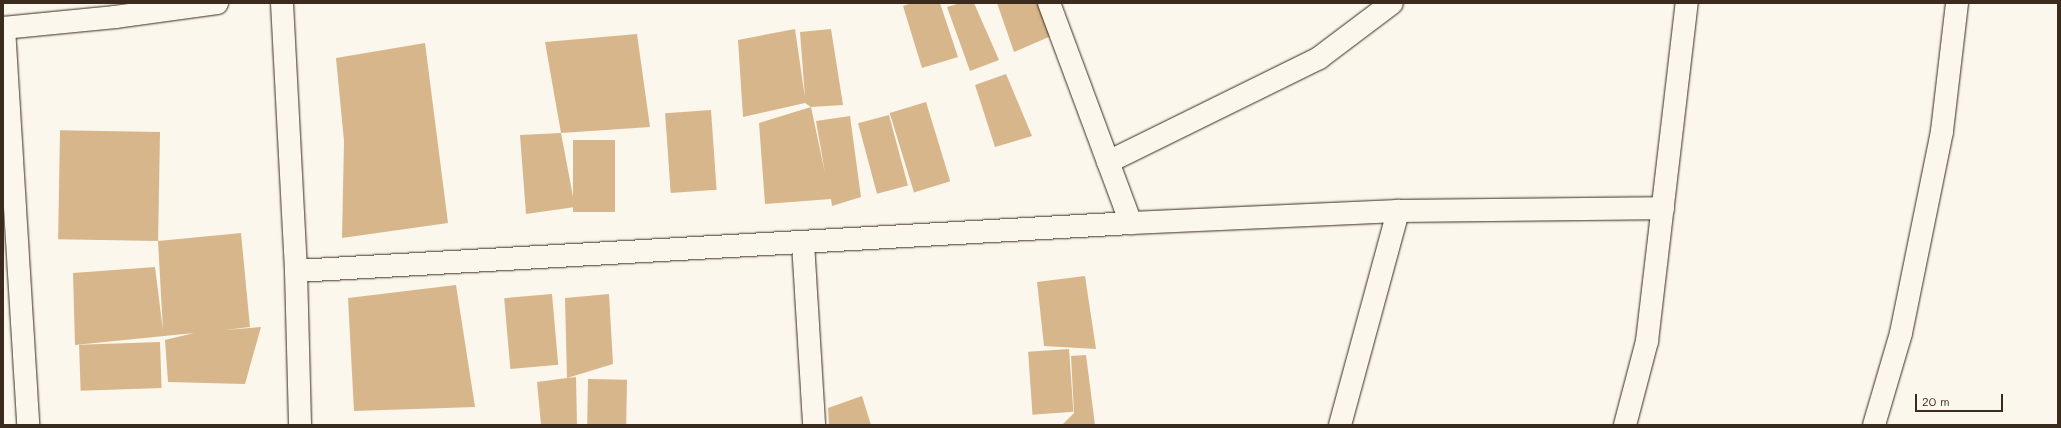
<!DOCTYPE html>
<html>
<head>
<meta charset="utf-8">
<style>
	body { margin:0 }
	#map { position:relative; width:2061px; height:428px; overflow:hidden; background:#fbf7ec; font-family:Mali,sans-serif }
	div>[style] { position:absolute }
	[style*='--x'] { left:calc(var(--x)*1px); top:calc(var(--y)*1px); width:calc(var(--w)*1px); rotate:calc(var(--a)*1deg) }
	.building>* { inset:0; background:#d8b68b; transform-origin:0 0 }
	.roads { filter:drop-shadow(0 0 1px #3b2a1e) drop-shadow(0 0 1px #3b2a1e) }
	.minor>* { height:22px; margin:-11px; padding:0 11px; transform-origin:11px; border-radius:11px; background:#fbf7ec }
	span { translate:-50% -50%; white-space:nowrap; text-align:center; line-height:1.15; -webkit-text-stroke:3.5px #fbf7ec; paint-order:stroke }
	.frame { position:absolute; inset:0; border:4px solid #3b2a1e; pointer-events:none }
	.scale { position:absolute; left:1915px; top:394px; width:88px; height:18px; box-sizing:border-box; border:2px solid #3b2a1e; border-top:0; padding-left:5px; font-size:12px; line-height:14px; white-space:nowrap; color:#3b2a1e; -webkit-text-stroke:3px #fbf7ec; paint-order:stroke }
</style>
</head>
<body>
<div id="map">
	<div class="building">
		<div style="clip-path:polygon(912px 3px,940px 3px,958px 57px,922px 68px,903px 6px)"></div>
		<div style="clip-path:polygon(960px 3px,974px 3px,999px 60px,970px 71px,947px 7px)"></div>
		<div style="clip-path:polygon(997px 3px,1040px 3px,1051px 36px,1014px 52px)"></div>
		<div style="clip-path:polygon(795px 29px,805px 98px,800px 32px,831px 29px,843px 105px,811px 107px,805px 103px,743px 117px,738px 40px)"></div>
		<div style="clip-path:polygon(637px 34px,650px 127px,561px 133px,575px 207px,526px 214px,520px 135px,561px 133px,545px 42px)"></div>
		<div style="clip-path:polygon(425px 43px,448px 223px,342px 238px,344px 141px,336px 58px)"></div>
		<div style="clip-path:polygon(1006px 74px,1032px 136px,995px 147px,975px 85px)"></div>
		<div style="left:926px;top:102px;width:83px;height:38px;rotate:73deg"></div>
		<div style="clip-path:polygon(811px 107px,825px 173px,816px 121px,850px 116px,861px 197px,832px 206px,831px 199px,765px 204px,759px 123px)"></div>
		<div style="left:711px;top:110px;width:80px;height:46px;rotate:86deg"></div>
		<div style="left:889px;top:115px;width:73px;height:32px;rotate:75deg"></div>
		<div style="left:160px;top:132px;width:109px;height:100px;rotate:91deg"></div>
		<div style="left:573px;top:140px;width:42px;height:72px"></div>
		<div style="clip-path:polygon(241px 233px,250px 327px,225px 330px,261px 327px,245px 384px,168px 382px,165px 340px,194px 333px,75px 345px,73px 273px,155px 267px,163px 331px,158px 241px)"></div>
		<div style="clip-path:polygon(1085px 276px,1096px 349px,1044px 346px,1037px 282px)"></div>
		<div style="clip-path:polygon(456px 285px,475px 407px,354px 411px,348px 298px)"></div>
		<div style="left:552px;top:294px;width:71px;height:48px;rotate:85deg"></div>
		<div style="clip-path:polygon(609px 294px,613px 364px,567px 378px,576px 377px,577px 425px,541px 425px,537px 382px,567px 378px,565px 298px)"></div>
		<div style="left:160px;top:342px;width:46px;height:81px;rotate:88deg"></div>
		<div style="left:1069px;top:349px;width:63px;height:41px;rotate:86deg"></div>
		<div style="clip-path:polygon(1086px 355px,1095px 425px,1062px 425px,1074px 413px,1071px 356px)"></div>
		<div style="left:588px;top:379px;width:39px;height:46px;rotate:1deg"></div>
		<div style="clip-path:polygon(862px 396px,871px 425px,829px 425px,828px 408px)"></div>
	</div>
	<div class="roads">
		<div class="minor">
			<div style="--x:282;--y:3;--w:268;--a:87"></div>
			<div style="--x:296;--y:271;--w:154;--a:88.5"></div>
			<div style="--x:1049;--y:3;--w:235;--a:69.6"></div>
			<div style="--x:3;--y:28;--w:113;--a:-5.6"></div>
			<div style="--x:115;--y:17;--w:103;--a:-7.8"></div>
			<div style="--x:4;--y:28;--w:398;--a:86.5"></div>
			<div style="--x:1108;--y:162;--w:235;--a:-26.2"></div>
			<div style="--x:1319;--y:58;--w:91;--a:-37"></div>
			<div style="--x:803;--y:243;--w:182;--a:86.5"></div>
			<div style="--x:296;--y:271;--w:836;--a:-3.29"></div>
			<div style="--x:1131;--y:223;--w:267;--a:-2.6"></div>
			<div style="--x:1398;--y:211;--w:265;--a:-0.6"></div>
			<div style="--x:1340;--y:425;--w:222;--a:-74.8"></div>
			<div style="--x:1625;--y:425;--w:87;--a:-75.3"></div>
			<div style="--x:1647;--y:341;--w:340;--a:-83.3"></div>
			<div style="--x:1874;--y:425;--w:96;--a:-73.6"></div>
			<div style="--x:1901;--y:333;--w:206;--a:-78.5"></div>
			<div style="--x:1942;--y:131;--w:129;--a:-83.3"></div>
		</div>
	</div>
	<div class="frame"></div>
	<div class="scale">20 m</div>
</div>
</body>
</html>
